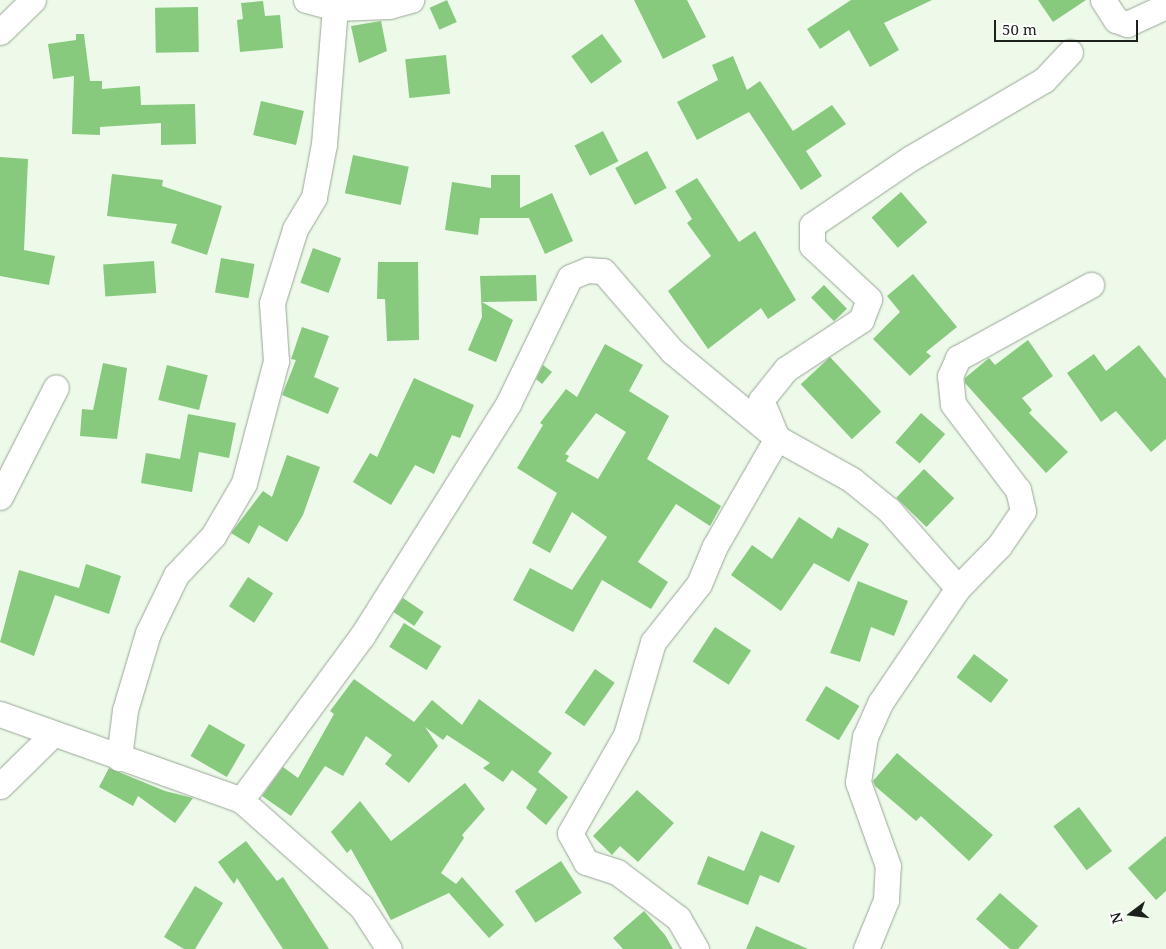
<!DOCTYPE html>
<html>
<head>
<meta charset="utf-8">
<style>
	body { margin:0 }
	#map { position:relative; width:1166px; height:949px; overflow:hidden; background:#edfaea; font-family:"Noto Serif",serif }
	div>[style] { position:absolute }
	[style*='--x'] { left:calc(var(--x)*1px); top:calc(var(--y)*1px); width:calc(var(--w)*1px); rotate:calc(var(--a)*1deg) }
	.building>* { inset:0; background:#87c97d; transform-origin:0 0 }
	.roads { filter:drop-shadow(0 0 1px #99a697) drop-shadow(0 0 1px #99a697) }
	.minor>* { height:25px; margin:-12.5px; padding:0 12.5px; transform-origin:12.5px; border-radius:12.5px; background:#fff }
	span { translate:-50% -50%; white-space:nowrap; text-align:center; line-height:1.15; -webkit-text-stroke:4px #fff; paint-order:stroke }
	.north { position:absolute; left:1106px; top:889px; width:50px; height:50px; -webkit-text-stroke:4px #fff; paint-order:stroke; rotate:255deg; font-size:14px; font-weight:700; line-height:20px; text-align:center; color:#1c211b }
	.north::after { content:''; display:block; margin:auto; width:18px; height:22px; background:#1c211b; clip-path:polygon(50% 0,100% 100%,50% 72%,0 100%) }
	.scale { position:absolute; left:994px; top:20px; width:144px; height:22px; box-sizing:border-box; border:2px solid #1c211b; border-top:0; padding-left:6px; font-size:15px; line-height:18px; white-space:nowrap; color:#1c211b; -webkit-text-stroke:4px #fff; paint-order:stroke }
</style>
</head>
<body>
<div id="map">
	<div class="building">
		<div style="left:447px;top:0;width:24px;height:19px;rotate:66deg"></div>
		<div style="clip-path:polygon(634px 0,687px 0,706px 37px,663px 59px)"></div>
		<div style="clip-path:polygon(851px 0,932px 0,884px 23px,899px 50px,870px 67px,849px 30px,820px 49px,807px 29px)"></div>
		<div style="clip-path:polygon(1038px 0,1086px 0,1053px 22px)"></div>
		<div style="clip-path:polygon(263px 1px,265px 16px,280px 15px,283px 48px,240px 52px,237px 20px,243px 19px,241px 3px)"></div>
		<div style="left:198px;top:7px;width:45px;height:43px;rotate:89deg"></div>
		<div style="clip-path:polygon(381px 21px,387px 51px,359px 63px,351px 26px)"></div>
		<div style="clip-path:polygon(76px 34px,84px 34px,90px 81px,102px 81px,102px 89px,140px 86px,141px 105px,195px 104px,196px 144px,161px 145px,161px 123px,100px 127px,100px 135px,72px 134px,74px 76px,53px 79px,48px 44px,76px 40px)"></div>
		<div style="left:602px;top:34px;width:34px;height:38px;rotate:54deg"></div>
		<div style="left:446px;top:55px;width:39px;height:41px;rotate:84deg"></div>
		<div style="clip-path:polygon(733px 56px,747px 90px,760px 81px,793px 131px,832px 105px,846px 124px,806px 151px,822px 176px,801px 190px,749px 112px,697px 140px,677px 102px,718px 80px,712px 65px)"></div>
		<div style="left:261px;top:101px;width:44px;height:35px;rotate:13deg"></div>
		<div style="left:603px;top:131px;width:34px;height:32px;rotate:63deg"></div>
		<div style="left:647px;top:151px;width:42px;height:36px;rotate:62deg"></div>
		<div style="left:353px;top:155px;width:57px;height:39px;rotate:12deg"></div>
		<div style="clip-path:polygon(0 157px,28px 159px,24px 250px,55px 256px,49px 285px,0 276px)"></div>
		<div style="clip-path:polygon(112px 174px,163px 180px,162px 186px,222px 206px,207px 255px,171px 243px,177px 224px,107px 216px)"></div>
		<div style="clip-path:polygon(491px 175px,520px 175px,520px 208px,552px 193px,573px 241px,545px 254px,529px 218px,480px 218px,478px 235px,445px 230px,452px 182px,491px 188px)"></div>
		<div style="clip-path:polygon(697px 178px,739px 242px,755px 231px,796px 300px,768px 319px,761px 308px,708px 349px,668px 291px,711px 256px,687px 223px,692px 219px,675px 191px)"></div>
		<div style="left:901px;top:192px;width:40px;height:39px;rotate:49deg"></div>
		<div style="left:313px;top:248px;width:30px;height:37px;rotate:20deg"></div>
		<div style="left:221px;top:258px;width:34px;height:35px;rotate:10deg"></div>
		<div style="left:154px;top:261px;width:32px;height:51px;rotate:86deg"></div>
		<div style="clip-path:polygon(378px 262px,418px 262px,419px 340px,387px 341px,385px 299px,377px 299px)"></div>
		<div style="clip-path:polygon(913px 274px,957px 327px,926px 352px,931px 356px,910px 376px,873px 339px,900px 312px,887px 296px)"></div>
		<div style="clip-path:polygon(536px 275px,537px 301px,482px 302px,513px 320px,496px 362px,468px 350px,482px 317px,480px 276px)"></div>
		<div style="left:824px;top:285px;width:33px;height:18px;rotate:46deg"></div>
		<div style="clip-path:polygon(302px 327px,329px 336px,314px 377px,339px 388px,328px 414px,282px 395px,296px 360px,291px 359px)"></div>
		<div style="clip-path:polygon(1028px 340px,1053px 376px,1022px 398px,1032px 410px,1029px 413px,1068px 452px,1046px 473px,965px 383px,965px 378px,989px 358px,995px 365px)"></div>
		<div style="clip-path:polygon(evenodd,605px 344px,643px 365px,629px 391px,669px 416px,647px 459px,721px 506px,710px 526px,676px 504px,638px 562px,668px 582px,651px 609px,602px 580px,573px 632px,513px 600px,530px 568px,572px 590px,607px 537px,572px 512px,550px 553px,532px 543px,557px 493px,517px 468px,543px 425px,540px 423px,566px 389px,577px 397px,605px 344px,596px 413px,626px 432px,598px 479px,566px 461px,569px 456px,565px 454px,596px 413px)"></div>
		<div style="clip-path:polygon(1139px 345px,1166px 379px,1166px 439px,1151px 452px,1116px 411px,1101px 422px,1067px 373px,1094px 354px,1106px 371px)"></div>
		<div style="left:830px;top:357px;width:75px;height:40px;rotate:47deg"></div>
		<div style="clip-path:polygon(103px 363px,127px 368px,117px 439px,80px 436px,82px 409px,93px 410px)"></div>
		<div style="left:167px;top:365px;width:42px;height:36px;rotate:14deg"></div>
		<div style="clip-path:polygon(543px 365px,552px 372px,542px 384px,536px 379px)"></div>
		<div style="clip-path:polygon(414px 378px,474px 405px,460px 438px,452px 435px,434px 474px,415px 465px,391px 505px,353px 482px,370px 453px,377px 457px)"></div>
		<div style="left:921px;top:413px;width:32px;height:39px;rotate:41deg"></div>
		<div style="clip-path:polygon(188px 414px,236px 423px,229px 458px,199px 452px,192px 492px,141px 483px,146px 453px,180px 459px)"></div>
		<div style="clip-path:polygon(287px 455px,320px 467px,303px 515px,287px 542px,259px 525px,249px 544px,231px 533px,263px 491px,272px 497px)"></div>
		<div style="left:924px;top:469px;width:42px;height:40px;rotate:44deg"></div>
		<div style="clip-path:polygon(799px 517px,832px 539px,838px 527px,869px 544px,849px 582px,814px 563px,781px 611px,731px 575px,752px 545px,772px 559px)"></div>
		<div style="clip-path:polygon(86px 564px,121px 576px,109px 614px,55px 595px,34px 656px,0 642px,19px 570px,79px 588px)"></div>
		<div style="left:248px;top:577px;width:30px;height:35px;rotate:33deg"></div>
		<div style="clip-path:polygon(858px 581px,908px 601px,894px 636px,871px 627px,860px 662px,830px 653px)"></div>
		<div style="left:403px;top:598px;width:25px;height:17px;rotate:34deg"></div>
		<div style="left:404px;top:623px;width:44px;height:28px;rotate:32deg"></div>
		<div style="left:715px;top:627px;width:43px;height:41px;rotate:33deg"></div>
		<div style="left:974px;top:654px;width:43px;height:29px;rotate:37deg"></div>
		<div style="left:595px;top:669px;width:24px;height:53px;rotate:35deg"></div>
		<div style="clip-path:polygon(354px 679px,414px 722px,432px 700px,462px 725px,479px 699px,552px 753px,538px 772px,568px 797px,546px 825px,526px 808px,537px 789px,512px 770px,503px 782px,483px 768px,490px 763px,447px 735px,443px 740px,425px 727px,438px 746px,409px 783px,385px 764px,392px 755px,366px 736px,343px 776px,325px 766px,291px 816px,262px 796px,283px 767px,298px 778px,334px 714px,330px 711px)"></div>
		<div style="left:826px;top:686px;width:39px;height:40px;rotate:31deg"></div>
		<div style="left:209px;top:724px;width:42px;height:37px;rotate:30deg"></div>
		<div style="clip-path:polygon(897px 753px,993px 835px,969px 861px,921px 816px,916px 821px,875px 786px,873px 781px)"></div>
		<div style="clip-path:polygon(109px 768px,165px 791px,193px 798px,175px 823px,138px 796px,133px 806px,99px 787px)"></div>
		<div style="clip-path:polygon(465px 783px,485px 809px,462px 835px,464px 838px,441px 873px,456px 884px,462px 877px,504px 925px,489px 938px,449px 893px,391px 920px,351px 849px,347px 853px,331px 832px,360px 801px,391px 841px)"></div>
		<div style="clip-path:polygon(637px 790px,674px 823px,638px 862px,620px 846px,612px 855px,593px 836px)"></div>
		<div style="left:1079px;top:807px;width:55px;height:32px;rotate:53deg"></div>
		<div style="clip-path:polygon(761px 831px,795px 846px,779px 883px,760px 875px,748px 905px,697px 884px,708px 856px,744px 871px)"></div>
		<div style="clip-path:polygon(1166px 836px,1166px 891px,1156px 900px,1128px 868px)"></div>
		<div style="clip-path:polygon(246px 841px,277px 881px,283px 877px,329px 949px,283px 949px,237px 878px,234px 884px,218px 862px)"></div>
		<div style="left:561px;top:861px;width:38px;height:55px;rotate:57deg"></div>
		<div style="clip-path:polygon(195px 886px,223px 903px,195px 949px,184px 949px,164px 937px)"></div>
		<div style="clip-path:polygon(1000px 893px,1038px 926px,1018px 949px,1010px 949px,976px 919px)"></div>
		<div style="clip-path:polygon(644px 911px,665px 935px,673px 949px,623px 949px,613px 938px)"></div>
		<div style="clip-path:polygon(756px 926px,808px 949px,746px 949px)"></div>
	</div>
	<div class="roads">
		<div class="minor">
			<div style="--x:306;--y:0;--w:30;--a:15"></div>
			<div style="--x:335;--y:8;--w:54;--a:-2.1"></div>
			<div style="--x:389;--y:6;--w:23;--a:-15"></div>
			<div style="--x:1103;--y:0;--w:24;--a:57"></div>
			<div style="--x:1116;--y:20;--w:12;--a:20"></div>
			<div style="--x:1127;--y:24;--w:43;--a:-24.8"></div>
			<div style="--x:0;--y:32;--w:46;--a:-44.1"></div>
			<div style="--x:0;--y:497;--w:123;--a:-63"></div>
			<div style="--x:0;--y:714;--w:256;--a:19.6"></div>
			<div style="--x:241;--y:800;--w:160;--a:41.5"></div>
			<div style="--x:361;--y:906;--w:51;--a:56.9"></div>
			<div style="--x:119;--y:758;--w:48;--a:-82.9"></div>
			<div style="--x:125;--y:710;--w:80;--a:-73.4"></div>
			<div style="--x:148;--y:633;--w:64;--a:-64.2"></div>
			<div style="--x:176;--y:575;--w:54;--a:-46.5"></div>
			<div style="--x:213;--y:536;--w:61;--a:-59.7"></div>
			<div style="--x:244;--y:483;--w:126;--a:-75.3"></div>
			<div style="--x:276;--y:361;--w:58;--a:-93.9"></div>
			<div style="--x:272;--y:303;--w:77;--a:-72.7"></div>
			<div style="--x:295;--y:229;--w:37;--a:-59"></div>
			<div style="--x:314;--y:197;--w:54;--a:-79.3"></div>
			<div style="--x:324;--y:144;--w:136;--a:-85.4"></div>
			<div style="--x:0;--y:786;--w:74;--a:-44.5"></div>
			<div style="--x:241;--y:800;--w:204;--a:-53.6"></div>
			<div style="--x:362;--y:636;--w:274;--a:-57.8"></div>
			<div style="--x:508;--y:404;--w:141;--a:-64"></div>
			<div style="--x:570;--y:277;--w:18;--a:-22"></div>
			<div style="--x:587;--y:270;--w:16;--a:4"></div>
			<div style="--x:603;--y:271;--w:106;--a:49.2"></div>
			<div style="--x:672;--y:351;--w:136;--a:39.6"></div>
			<div style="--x:777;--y:438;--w:86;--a:29.2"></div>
			<div style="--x:852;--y:480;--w:48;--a:39"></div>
			<div style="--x:889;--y:510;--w:104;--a:48.5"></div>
			<div style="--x:696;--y:949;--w:36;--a:-120"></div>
			<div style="--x:678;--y:918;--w:76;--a:-143"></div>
			<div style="--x:617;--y:872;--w:33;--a:-162"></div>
			<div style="--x:586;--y:862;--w:33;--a:-119"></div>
			<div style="--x:570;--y:833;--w:113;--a:-60.3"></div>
			<div style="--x:626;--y:735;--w:97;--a:-73.8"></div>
			<div style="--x:653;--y:642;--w:74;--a:-51.6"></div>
			<div style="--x:699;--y:584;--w:41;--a:-67.2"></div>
			<div style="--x:715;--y:546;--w:125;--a:-60.1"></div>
			<div style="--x:777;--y:438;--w:41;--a:-112.8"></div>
			<div style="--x:761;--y:400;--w:40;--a:-51"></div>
			<div style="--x:786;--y:369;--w:90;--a:-33.2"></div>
			<div style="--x:861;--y:320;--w:22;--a:-69"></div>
			<div style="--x:869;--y:299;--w:78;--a:-137.1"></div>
			<div style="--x:812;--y:246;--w:21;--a:-90"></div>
			<div style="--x:812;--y:225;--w:120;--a:-34.1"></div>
			<div style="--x:911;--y:158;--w:154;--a:-30.4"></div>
			<div style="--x:1044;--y:80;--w:38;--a:-47"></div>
			<div style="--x:866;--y:949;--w:53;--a:-67.8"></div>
			<div style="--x:886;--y:900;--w:34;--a:-87"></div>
			<div style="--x:888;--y:866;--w:89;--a:-109.7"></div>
			<div style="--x:858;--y:782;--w:46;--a:-81.2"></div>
			<div style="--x:865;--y:737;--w:37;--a:-66"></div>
			<div style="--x:880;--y:703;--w:139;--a:-55.9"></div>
			<div style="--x:958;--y:588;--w:59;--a:-45.7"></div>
			<div style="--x:999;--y:546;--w:42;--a:-55.6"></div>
			<div style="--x:1023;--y:511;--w:22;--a:-103"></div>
			<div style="--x:1018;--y:490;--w:108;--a:-127.1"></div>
			<div style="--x:953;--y:404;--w:28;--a:-96"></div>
			<div style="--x:950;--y:376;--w:20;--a:-66"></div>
			<div style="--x:958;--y:358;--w:152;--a:-28.8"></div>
		</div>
	</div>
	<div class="north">N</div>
	<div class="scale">50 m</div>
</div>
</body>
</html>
